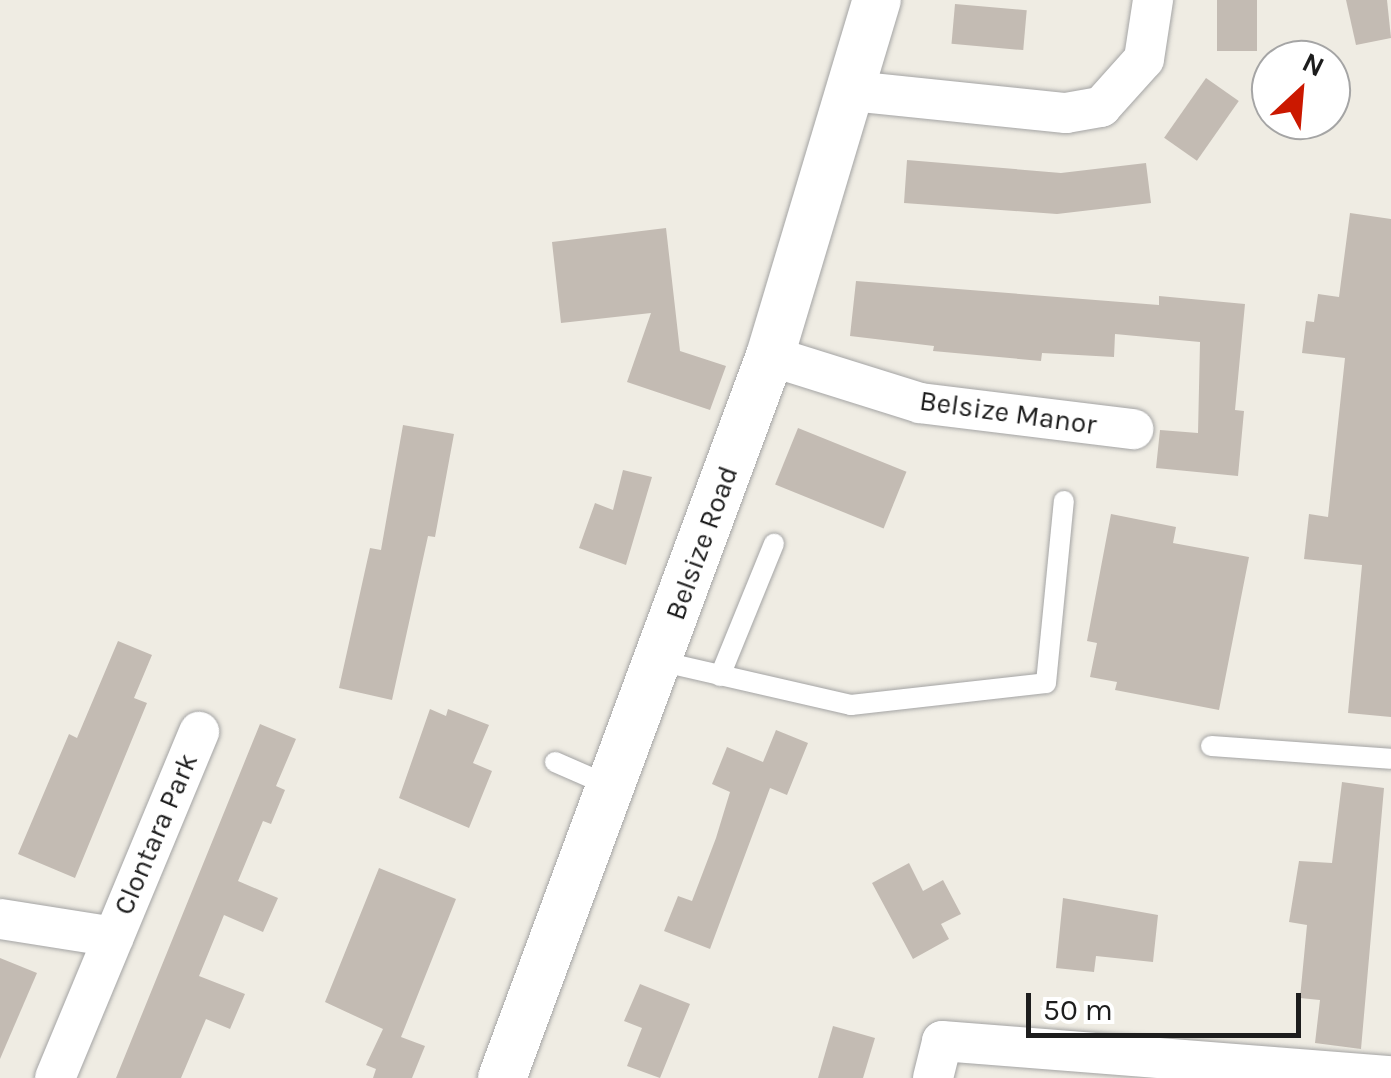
<!DOCTYPE html>
<html>
<head>
<meta charset="utf-8">
<style>
	body { margin:0 }
	#map { position:relative; width:1391px; height:1078px; overflow:hidden; background:#efece3; font-family:Karla,sans-serif }
	div>[style] { position:absolute }
	[style*='--x'] { left:calc(var(--x)*1px); top:calc(var(--y)*1px); width:calc(var(--w)*1px); rotate:calc(var(--a)*1deg) }
	.building>* { inset:0; background:#c3bbb3; transform-origin:0 0 }
	.roads { filter:drop-shadow(0 0 2px #a4a4a4) drop-shadow(0 0 2px #a4a4a4) }
	.service>* { height:20px; margin:-10px; padding:0 10px; transform-origin:10px; border-radius:10px; background:#fff }
	.minor>* { height:40px; margin:-20px; padding:0 20px; transform-origin:20px; border-radius:20px; background:#fff }
	.tertiary>* { height:48px; margin:-24px; padding:0 24px; transform-origin:24px; border-radius:24px; background:#fff }
	span { translate:-50% -50%; white-space:nowrap; text-align:center; line-height:1.15; -webkit-text-stroke:9px #fff; paint-order:stroke }
	.street-label { font-size:28px; color:#1d1d1d }
	.north { position:absolute; left:1251px; top:40px; width:100px; height:100px; box-sizing:border-box; background:#fff; border:2px solid #a5a5a5; border-radius:50%; rotate:26deg; font-size:28px; font-weight:700; line-height:40px; text-align:center; color:#1d1d1d }
	.north::after { content:''; display:block; margin:auto; width:35px; height:45px; background:#cb1800; clip-path:polygon(50% 0,100% 100%,50% 72%,0 100%) }
	.scale { position:absolute; left:1026px; top:993px; width:275px; height:45px; box-sizing:border-box; border:5px solid #1d1d1d; border-top:0; padding-left:12px; font-size:30px; line-height:35px; white-space:nowrap; color:#1d1d1d; -webkit-text-stroke:8px #fff; paint-order:stroke }
</style>
</head>
<body>
<div id="map">
	<div class="building">
		<div style="left:1217px;top:0;width:40px;height:51px"></div>
		<div style="clip-path:polygon(1346px 0,1387px 0,1391px 38px,1356px 45px)"></div>
		<div style="left:955px;top:4px;width:72px;height:40px;rotate:5deg"></div>
		<div style="left:1206px;top:78px;width:40px;height:73px;rotate:35deg"></div>
		<div style="clip-path:polygon(907px 160px,1061px 173px,1146px 163px,1151px 203px,1057px 214px,904px 203px)"></div>
		<div style="clip-path:polygon(1350px 213px,1391px 219px,1391px 717px,1348px 713px,1362px 565px,1304px 559px,1309px 514px,1328px 517px,1345px 358px,1302px 353px,1306px 321px,1314px 322px,1318px 294px,1339px 297px)"></div>
		<div style="clip-path:polygon(666px 228px,680px 351px,726px 366px,710px 410px,627px 382px,651px 313px,561px 323px,552px 242px)"></div>
		<div style="clip-path:polygon(856px 281px,1159px 305px,1159px 296px,1245px 304px,1235px 410px,1244px 411px,1238px 476px,1156px 468px,1160px 430px,1198px 433px,1200px 342px,1115px 334px,1114px 357px,1042px 353px,1041px 361px,933px 351px,934px 346px,850px 336px)"></div>
		<div style="clip-path:polygon(403px 425px,454px 434px,435px 537px,428px 536px,392px 700px,339px 688px,370px 548px,381px 550px)"></div>
		<div style="left:798px;top:428px;width:117px;height:61px;rotate:22deg"></div>
		<div style="clip-path:polygon(623px 470px,652px 477px,626px 565px,579px 548px,595px 503px,613px 510px)"></div>
		<div style="clip-path:polygon(1111px 514px,1176px 527px,1173px 543px,1249px 557px,1219px 710px,1115px 690px,1117px 682px,1090px 677px,1097px 643px,1087px 641px)"></div>
		<div style="clip-path:polygon(118px 641px,152px 655px,134px 698px,147px 703px,75px 878px,18px 854px,69px 734px,77px 738px)"></div>
		<div style="clip-path:polygon(430px 709px,446px 716px,448px 709px,489px 725px,473px 763px,492px 771px,469px 828px,399px 798px)"></div>
		<div style="clip-path:polygon(260px 724px,296px 739px,276px 786px,285px 790px,271px 824px,263px 821px,238px 881px,278px 898px,263px 932px,224px 915px,199px 976px,245px 994px,230px 1029px,206px 1019px,181px 1078px,116px 1078px)"></div>
		<div style="clip-path:polygon(776px 730px,808px 743px,787px 795px,770px 788px,710px 949px,664px 931px,678px 896px,692px 901px,716px 838px,730px 792px,712px 784px,727px 747px,763px 762px)"></div>
		<div style="clip-path:polygon(1342px 782px,1384px 788px,1361px 1049px,1315px 1043px,1320px 1000px,1300px 998px,1307px 925px,1289px 922px,1299px 861px,1332px 863px)"></div>
		<div style="clip-path:polygon(909px 863px,923px 891px,943px 880px,961px 914px,941px 924px,949px 939px,913px 959px,872px 883px)"></div>
		<div style="clip-path:polygon(379px 868px,456px 899px,401px 1037px,425px 1046px,412px 1078px,373px 1078px,376px 1069px,366px 1065px,383px 1029px,325px 1002px)"></div>
		<div style="clip-path:polygon(1063px 898px,1158px 915px,1153px 962px,1096px 956px,1094px 972px,1056px 968px)"></div>
		<div style="clip-path:polygon(0 958px,37px 973px,0 1059px)"></div>
		<div style="clip-path:polygon(640px 984px,690px 1004px,660px 1078px,627px 1066px,642px 1028px,624px 1021px)"></div>
		<div style="clip-path:polygon(833px 1026px,875px 1038px,863px 1078px,818px 1078px)"></div>
	</div>
	<div class="roads">
		<div class="service">
			<div style="--x:659;--y:661;--w:197;--a:12.9"></div>
			<div style="--x:851;--y:705;--w:196;--a:-6.4"></div>
			<div style="--x:1046;--y:683;--w:183;--a:-84.4"></div>
			<div style="--x:720;--y:676;--w:143;--a:-67.8"></div>
			<div style="--x:1211;--y:746;--w:180;--a:4.1"></div>
			<div style="--x:555;--y:762;--w:60;--a:23.6"></div>
		</div>
		<div class="minor">
			<div style="--x:852;--y:91;--w:215;--a:5.9"></div>
			<div style="--x:1066;--y:113;--w:36;--a:-10"></div>
			<div style="--x:1101;--y:107;--w:64;--a:-48.1"></div>
			<div style="--x:1144;--y:59;--w:60;--a:-81.3"></div>
			<div style="--x:770;--y:356;--w:157;--a:17.4"></div>
			<div style="--x:920;--y:403;--w:215;--a:7"></div>
			<div style="--x:0;--y:919;--w:115;--a:9"></div>
			<div style="--x:55;--y:1078;--w:375;--a:-67.4"></div>
			<div style="--x:933;--y:1078;--w:38;--a:-76"></div>
			<div style="--x:942;--y:1041;--w:450;--a:4.5"></div>
		</div>
		<div class="tertiary">
			<div style="--x:502;--y:1078;--w:770;--a:-69.64"></div>
			<div style="--x:770;--y:356;--w:372;--a:-73.3"></div>
		</div>
	</div>
	<div class="street-label">
		<span style="left:1008px;top:413px;rotate:8deg">Belsize Manor</span>
		<span style="left:702px;top:543px;rotate:-70deg">Belsize Road</span>
		<span style="left:156px;top:834px;rotate:-67deg">Clontara Park</span>
	</div>
	<div class="north">N</div>
	<div class="scale">50 m</div>
</div>
</body>
</html>
